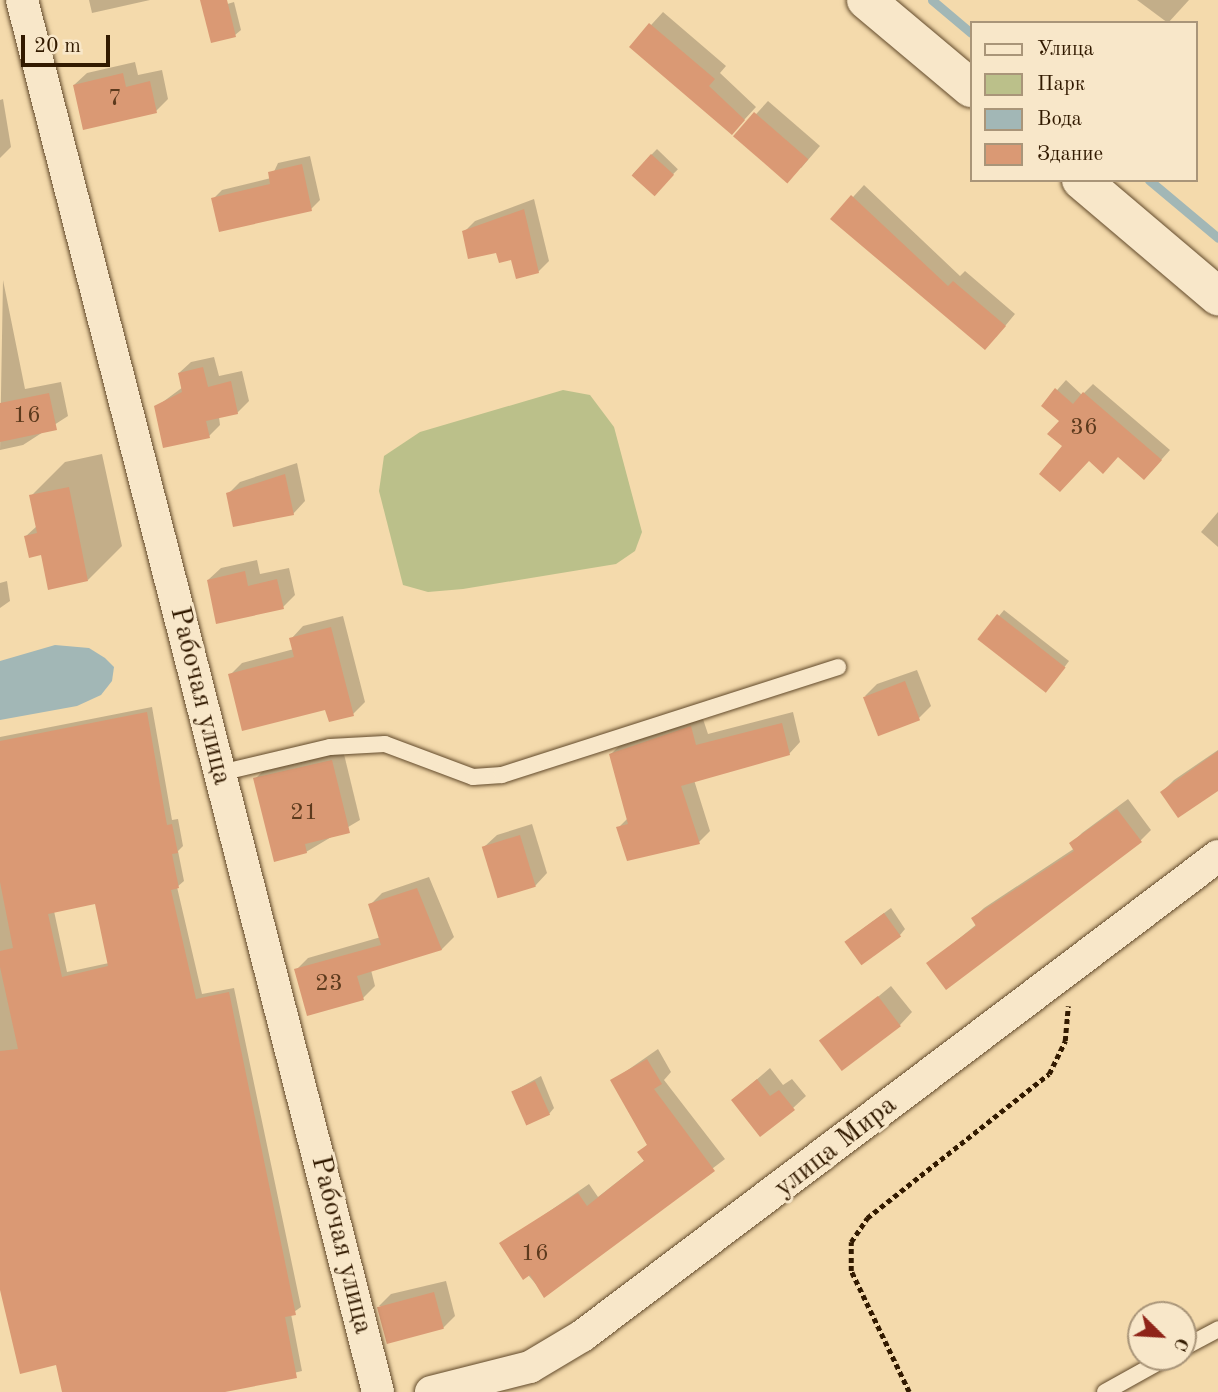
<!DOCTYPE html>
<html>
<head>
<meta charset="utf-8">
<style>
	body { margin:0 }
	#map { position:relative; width:1218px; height:1392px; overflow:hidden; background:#f4daac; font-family:"Old Standard TT",serif }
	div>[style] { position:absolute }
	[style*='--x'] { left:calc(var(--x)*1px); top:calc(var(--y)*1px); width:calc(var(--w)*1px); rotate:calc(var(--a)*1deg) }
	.green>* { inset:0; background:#bbc08a }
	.water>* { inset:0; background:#a2b7b6 }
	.shadow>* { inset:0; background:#0003; transform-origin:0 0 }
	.stream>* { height:9px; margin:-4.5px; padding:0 4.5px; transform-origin:4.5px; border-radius:4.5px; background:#a2b7b6 }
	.building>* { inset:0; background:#da9974; transform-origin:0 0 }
	.path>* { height:4.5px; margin-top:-2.25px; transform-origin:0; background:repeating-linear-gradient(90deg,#321a00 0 5px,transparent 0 8.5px) }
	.roads { filter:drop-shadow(0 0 2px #624a2b) drop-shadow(0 0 2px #624a2b) }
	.service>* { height:16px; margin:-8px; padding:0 8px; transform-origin:8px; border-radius:8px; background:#f8e7c9 }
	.minor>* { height:32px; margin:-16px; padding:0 16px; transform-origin:16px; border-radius:16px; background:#f8e7c9 }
	.secondary>* { height:38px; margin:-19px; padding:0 19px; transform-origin:19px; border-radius:19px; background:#f8e7c9 }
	span { translate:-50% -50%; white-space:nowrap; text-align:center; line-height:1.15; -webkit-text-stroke:6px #f8e7c9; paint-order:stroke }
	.number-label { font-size:24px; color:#5c3a1d }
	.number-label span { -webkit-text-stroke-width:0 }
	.street-label { font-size:28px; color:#321a00 }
	.legend { position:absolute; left:970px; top:21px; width:228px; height:161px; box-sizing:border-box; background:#f8e7c9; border:2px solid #a99579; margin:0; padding:9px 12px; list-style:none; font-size:21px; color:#321a00 }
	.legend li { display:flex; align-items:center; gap:14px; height:35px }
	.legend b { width:35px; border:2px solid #a99579 }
	.north { position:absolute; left:1127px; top:1301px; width:70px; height:70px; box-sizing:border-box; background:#f8e7c9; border:2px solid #a99579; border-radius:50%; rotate:114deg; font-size:19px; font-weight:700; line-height:28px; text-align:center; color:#321a00 }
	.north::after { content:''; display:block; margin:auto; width:24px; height:32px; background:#8f2418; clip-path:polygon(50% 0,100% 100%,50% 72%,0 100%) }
	.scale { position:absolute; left:21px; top:35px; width:89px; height:32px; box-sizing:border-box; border:4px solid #321a00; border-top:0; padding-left:9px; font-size:21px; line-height:24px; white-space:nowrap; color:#321a00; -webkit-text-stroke:5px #f8e7c9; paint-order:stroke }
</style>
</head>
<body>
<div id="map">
	<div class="green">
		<div style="clip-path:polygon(563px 390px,590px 395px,614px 427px,642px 532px,635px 551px,616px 564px,463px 589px,428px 592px,403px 585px,379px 491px,384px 456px,420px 432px)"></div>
	</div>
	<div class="water">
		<div style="clip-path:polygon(55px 645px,89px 648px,105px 658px,114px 667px,112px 681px,101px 695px,77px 706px,0 720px,0 661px)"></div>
	</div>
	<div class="shadow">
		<div style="clip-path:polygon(89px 0,150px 0,92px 13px)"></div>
		<div style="clip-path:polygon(1137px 0,1189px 0,1168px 23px)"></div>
		<div style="clip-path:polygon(234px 2px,241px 30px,235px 35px,211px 9px)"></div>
		<div style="clip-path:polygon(663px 12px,726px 66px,720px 73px,756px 107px,744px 120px,631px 47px)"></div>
		<div style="clip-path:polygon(135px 62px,138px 75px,162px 70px,168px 99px,156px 111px,74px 85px,87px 73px)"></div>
		<div style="clip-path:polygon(3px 99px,11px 147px,0 158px,0 100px)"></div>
		<div style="clip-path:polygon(768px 101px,820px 146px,801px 168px,736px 136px)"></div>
		<div style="left:657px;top:149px;width:29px;height:35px;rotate:44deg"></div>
		<div style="clip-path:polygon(310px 156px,320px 200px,311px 209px,213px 199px,222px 190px,271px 178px,278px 163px)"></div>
		<div style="clip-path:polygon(864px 185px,960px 276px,965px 271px,1015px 314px,996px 337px,833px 219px)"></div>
		<div style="clip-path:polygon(534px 199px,549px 261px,538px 272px,464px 232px,475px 221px)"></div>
		<div style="clip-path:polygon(3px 280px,25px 389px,61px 382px,68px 416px,23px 445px,0 450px)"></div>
		<div style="clip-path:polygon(214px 357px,219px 376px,242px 371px,249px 401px,237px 413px,219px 417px,220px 425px,209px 436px,156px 407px,183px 387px,179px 373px,191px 362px)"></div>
		<div style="clip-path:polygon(1066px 380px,1082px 395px,1093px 384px,1170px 450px,1153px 469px,1119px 456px,1089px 459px,1064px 446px,1061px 421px,1043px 406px)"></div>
		<div style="clip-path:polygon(102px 454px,122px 546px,88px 580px,26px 536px,37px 526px,31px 496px,65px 462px)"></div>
		<div style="clip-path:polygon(297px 463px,305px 501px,293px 514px,228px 494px,240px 482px)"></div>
		<div style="clip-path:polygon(1218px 512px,1218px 547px,1201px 532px)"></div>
		<div style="clip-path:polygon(257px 560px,260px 574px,289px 568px,295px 595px,283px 607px,208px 580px,221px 568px)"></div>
		<div style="clip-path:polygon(7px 581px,10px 601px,0 608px,0 583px)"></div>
		<div style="clip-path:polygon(1004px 610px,1069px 661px,1051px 685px,980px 639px)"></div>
		<div style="clip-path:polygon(343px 616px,365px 702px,353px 714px,230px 675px,242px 663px,294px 649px,291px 639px,303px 626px)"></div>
		<div style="clip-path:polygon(917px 670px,931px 706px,919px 718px,865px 696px,877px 684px)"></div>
		<div style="clip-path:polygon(evenodd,152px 707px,172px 820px,178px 819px,183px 846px,178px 851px,184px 881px,177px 887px,202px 994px,234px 988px,301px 1307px,291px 1314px,302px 1371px,216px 1392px,64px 1392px,58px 1363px,0 1282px,0 737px,152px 707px,96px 902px,109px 963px,67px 972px,54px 911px,96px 902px)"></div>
		<div style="clip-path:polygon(793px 712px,800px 742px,789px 754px,694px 780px,710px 831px,699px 842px,618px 828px,628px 818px,611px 754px,622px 743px,702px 716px,708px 734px)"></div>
		<div style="clip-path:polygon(343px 750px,360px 820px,306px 852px,255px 779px,266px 768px)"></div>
		<div style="clip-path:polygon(1218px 750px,1218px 789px,1162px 792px,1174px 780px)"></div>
		<div style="clip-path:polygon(1128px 799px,1151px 830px,1140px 841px,929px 963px,977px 924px,973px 918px,984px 908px,1075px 848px,1071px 844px,1082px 833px)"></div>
		<div style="clip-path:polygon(532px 824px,547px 873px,535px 886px,484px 847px,497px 835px)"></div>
		<div style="clip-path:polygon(429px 877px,454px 937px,442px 949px,371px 970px,375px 986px,363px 998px,296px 970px,308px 958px,381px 937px,370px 905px,382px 893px)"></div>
		<div style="clip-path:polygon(891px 908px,905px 929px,900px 935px,846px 941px)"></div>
		<div style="clip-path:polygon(891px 986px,912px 1012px,900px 1025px,822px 1043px)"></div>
		<div style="clip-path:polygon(658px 1049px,671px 1072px,664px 1080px,725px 1159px,545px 1295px,502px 1244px,589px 1184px,598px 1197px,645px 1160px,640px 1152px,649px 1143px,612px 1081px)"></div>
		<div style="clip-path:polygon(770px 1068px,783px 1085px,792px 1079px,806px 1096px,793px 1108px,733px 1100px)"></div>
		<div style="clip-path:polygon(541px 1076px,554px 1108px,549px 1114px,514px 1091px)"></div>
		<div style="clip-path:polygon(446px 1281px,455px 1316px,443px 1328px,379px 1306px,391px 1294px)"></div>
	</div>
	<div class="stream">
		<div style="--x:932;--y:0;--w:51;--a:40.2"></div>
		<div style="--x:1149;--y:180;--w:90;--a:40"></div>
	</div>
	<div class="building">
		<div style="clip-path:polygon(200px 0,227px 0,236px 37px,211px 43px)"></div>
		<div style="clip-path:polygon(649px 23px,715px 79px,709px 86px,745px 120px,732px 135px,629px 47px)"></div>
		<div style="clip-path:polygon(123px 73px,126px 87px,150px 81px,157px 113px,83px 130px,73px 85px)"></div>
		<div style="left:754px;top:112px;width:72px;height:32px;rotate:41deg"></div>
		<div style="left:651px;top:154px;width:31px;height:29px;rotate:42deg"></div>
		<div style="clip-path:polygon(302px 164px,312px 211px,219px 232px,211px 198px,270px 184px,268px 172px)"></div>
		<div style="clip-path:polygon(851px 195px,948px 286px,953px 281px,1006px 326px,985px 350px,830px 219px)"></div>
		<div style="clip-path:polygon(524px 209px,539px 273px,516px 279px,511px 260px,499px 263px,496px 253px,468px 259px,462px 231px)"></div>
		<div style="clip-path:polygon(203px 367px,208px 387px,231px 381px,238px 414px,206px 421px,210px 438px,163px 448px,154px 406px,182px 392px,178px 373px)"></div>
		<div style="clip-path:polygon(1055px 388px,1073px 404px,1083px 392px,1162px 460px,1144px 480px,1118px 457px,1103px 474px,1089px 461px,1060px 492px,1039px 474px,1062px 446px,1047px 434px,1059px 421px,1041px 406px)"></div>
		<div style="clip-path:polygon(49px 393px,57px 430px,0 442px,0 403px)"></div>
		<div style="clip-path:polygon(285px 474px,294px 515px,233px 527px,226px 493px)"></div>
		<div style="clip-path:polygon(69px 487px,88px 581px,48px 590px,41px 555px,29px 558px,24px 536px,37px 533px,29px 495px)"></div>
		<div style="clip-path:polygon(245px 571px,248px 586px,277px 579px,284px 609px,216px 624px,207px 580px)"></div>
		<div style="left:997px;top:614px;width:87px;height:32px;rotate:38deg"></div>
		<div style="clip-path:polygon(331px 627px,354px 716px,329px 722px,325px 710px,242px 731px,228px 674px,294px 657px,289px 638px)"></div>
		<div style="left:905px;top:681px;width:42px;height:45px;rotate:69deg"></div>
		<div style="clip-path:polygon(evenodd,147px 712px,167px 825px,172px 824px,178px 853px,172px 854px,179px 888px,171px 890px,196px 999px,229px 992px,296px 1315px,285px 1317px,297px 1378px,225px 1392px,62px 1392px,56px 1365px,20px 1374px,0 1290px,0 1051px,18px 1049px,0 967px,0 951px,13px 948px,0 882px,0 741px,147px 712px,95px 904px,108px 966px,62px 977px,48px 914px,95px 904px)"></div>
		<div style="clip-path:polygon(782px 723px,790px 755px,681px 786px,700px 844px,627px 861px,616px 827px,628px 824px,609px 754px,691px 726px,696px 745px)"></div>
		<div style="clip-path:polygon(1218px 751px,1218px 791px,1178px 818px,1160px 792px)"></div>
		<div style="clip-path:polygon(332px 760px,350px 833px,305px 844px,307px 853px,274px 862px,253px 778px)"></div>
		<div style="clip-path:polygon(1117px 809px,1142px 842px,946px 990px,926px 963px,976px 926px,971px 918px,1074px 851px,1069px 843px)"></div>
		<div style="left:520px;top:835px;width:54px;height:40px;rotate:73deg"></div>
		<div style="clip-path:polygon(417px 888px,442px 950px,357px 976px,364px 1000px,307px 1016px,294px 969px,381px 945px,368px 904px)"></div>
		<div style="left:884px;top:913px;width:29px;height:49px;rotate:54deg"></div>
		<div style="left:878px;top:996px;width:38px;height:74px;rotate:53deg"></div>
		<div style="clip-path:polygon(647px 1059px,662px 1084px,654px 1089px,715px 1171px,544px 1298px,530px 1275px,523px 1280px,499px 1243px,578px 1193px,587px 1206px,644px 1161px,637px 1152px,647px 1145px,610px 1080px)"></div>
		<div style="clip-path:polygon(757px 1079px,770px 1096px,779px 1090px,795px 1110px,760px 1137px,731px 1100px)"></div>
		<div style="left:535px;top:1081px;width:37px;height:26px;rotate:66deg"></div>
		<div style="left:434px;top:1292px;width:38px;height:59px;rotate:75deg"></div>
	</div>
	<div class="path">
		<div style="--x:909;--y:1392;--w:134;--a:-115.6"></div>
		<div style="--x:851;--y:1271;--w:29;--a:-90"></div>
		<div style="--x:851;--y:1242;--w:29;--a:-56"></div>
		<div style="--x:867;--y:1218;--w:232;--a:-38.4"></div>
		<div style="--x:1049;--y:1074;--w:37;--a:-64"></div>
		<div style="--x:1065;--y:1041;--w:35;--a:-85"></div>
	</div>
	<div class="roads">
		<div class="service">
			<div style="--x:220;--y:773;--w:113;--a:-13.3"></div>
			<div style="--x:330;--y:747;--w:55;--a:-3.1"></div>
			<div style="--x:385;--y:744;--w:94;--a:20.6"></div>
			<div style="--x:473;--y:777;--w:29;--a:-4"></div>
			<div style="--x:502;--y:775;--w:353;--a:-17.8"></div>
			<div style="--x:1183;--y:1348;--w:40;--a:-28"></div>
			<div style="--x:1105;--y:1392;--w:72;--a:-29.1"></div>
		</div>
		<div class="minor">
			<div style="--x:22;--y:0;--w:1437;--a:75.65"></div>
			<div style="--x:431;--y:1392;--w:102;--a:-14.2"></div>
			<div style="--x:530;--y:1367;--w:61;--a:-30.8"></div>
			<div style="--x:582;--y:1336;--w:797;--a:-37.04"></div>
		</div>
		<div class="secondary">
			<div style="--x:866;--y:0;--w:137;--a:40"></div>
			<div style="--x:1081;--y:180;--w:180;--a:40.3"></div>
		</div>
	</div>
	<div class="number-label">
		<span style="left:115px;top:100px">7</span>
		<span style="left:27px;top:417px">16</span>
		<span style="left:1084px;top:429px">36</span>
		<span style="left:304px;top:814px">21</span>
		<span style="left:329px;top:985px">23</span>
		<span style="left:535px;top:1255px">16</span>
	</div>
	<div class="street-label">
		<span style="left:200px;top:696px;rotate:76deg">Рабочая улица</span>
		<span style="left:836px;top:1147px;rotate:-38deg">улица Мира</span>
		<span style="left:341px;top:1245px;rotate:76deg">Рабочая улица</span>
	</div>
	<ul class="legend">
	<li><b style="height:9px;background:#f8e7c9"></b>Улица</li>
	<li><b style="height:19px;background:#bbc08a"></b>Парк</li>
	<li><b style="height:19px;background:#a2b7b6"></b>Вода</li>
	<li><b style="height:19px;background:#da9974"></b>Здание</li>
	</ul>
	<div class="north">С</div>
	<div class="scale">20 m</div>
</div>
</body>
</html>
